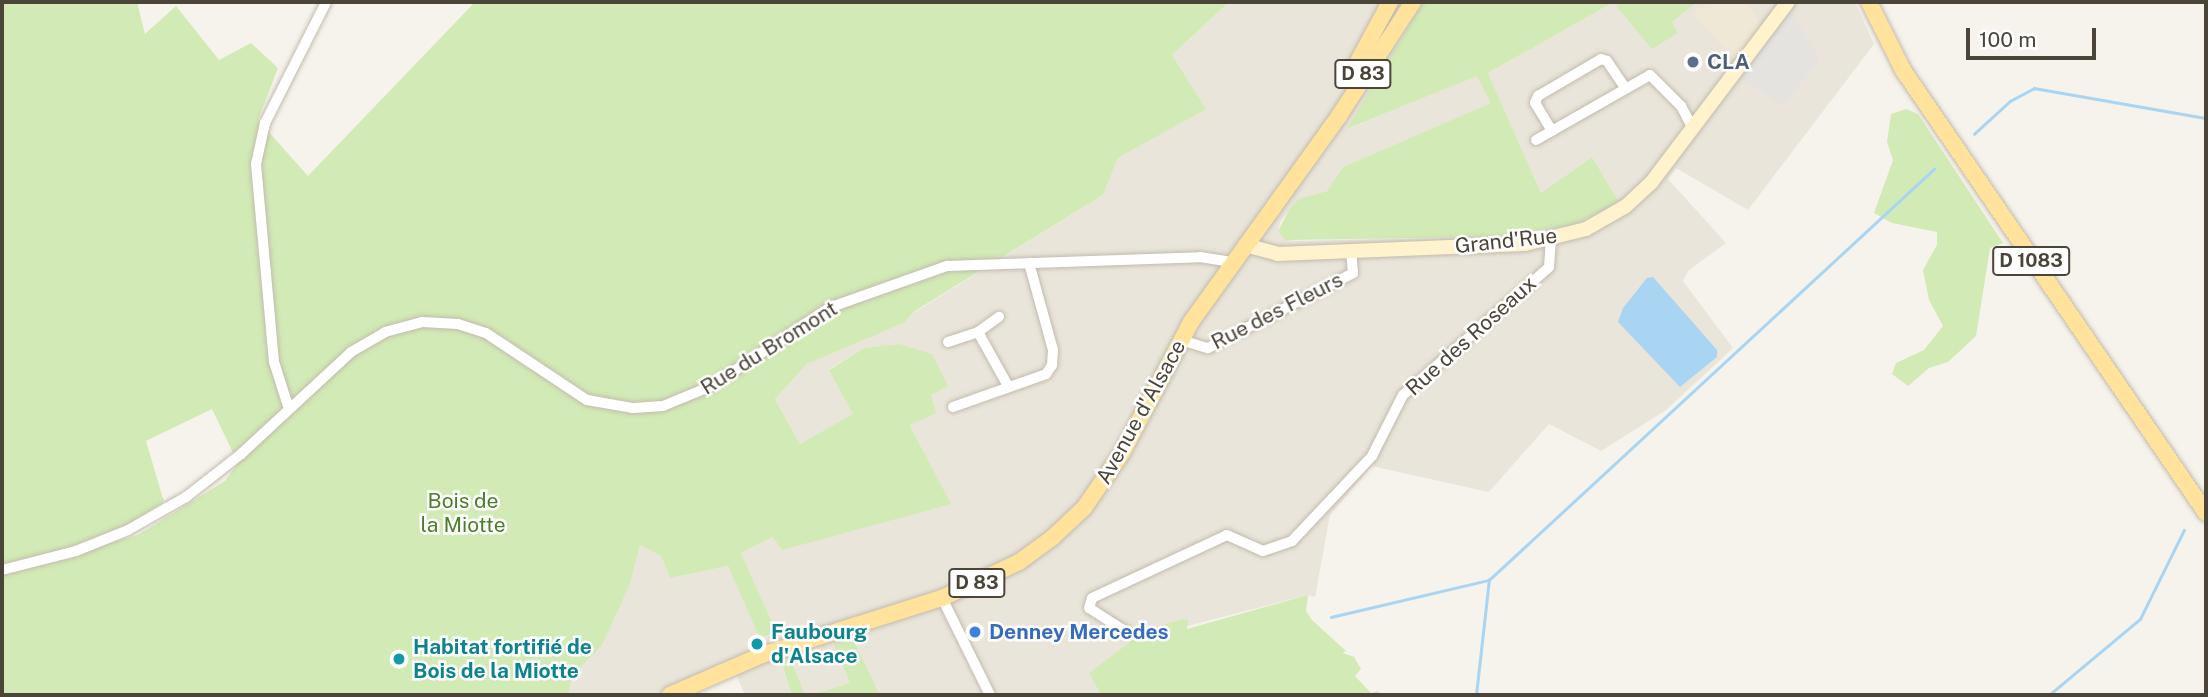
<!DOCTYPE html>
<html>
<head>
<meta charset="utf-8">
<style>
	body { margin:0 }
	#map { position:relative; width:2208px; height:697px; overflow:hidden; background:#f6f3ec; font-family:"Public Sans",sans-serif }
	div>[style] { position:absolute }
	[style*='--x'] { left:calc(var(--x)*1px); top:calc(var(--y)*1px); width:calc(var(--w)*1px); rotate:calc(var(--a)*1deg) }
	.residential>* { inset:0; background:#eae5da }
	.education>* { inset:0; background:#efe8d6 }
	.green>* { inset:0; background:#d2eab5 }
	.parking>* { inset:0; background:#e5e3e0 }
	.water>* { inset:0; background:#a9d4f2 }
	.stream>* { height:2.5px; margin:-1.25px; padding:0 1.25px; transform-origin:1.25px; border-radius:1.25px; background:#a9d4f2 }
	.roads { filter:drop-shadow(0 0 2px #c2bbae) drop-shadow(0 0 2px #c2bbae) }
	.street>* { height:10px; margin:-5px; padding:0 5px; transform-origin:5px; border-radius:5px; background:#fff }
	.secondary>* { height:14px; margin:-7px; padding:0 7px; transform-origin:7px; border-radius:7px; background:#fff3cd }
	.primary>* { height:16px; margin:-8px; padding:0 8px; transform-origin:8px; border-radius:8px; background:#ffe39c }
	.dots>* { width:19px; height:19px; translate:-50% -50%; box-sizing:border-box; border:4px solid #fff; border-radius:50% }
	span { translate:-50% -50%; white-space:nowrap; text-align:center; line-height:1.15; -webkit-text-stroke:5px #fff; paint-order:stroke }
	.shield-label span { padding:2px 5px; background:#fff; border:2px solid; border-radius:5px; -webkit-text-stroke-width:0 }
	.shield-label { font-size:19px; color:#4b4439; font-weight:700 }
	.service-label { font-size:21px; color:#4e5e75; font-weight:700 }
	.left { translate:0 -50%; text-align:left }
	.street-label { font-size:21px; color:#4b4439 }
	.park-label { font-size:21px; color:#4a7f2a }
	.culture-label { font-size:21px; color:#0d838f; font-weight:700 }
	.shop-label { font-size:21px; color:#366cbe; font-weight:700 }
	.frame { position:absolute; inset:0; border:4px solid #4b4439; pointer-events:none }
	.scale { position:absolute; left:1966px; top:28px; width:130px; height:32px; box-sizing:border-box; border:4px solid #4b4439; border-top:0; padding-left:9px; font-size:21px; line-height:24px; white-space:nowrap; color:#4b4439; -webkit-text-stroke:5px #fff; paint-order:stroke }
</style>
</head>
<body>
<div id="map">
	<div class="residential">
		<div style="clip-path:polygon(1229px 2px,1423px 2px,1348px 129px,1478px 75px,1492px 103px,1343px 167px,1327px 191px,1299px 200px,1281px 220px,1278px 231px,1285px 239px,1296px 241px,1485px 237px,1574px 225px,1619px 202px,1592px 157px,1541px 193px,1488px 73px,1614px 2px,1855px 2px,1874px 44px,1748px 210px,1676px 168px,1668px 179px,1726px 243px,1689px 270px,1683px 281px,1733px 348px,1666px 410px,1601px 451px,1549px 424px,1489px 492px,1372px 466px,1330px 515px,1315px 597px,1308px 595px,1137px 639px,1089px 673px,1101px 695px,880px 695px,853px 639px,833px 643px,850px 683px,810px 695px,805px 695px,790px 656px,780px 660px,792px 695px,745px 695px,736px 674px,690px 695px,568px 695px,573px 674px,602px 646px,630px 584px,640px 545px,661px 556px,670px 578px,728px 566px,760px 639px,776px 631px,741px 553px,773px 537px,950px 503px,910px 424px,899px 344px,864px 348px,829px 369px,854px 414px,800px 444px,775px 399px,807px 364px,904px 323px,915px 312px,1103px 195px,1118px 158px,1205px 109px,1172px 55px)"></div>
	</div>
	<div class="education">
		<div style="clip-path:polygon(1710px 2px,1747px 2px,1762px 27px,1736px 61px,1692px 13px)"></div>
	</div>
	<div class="green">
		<div style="clip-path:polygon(2px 2px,137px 2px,145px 34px,176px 6px,219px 60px,251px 43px,278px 68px,258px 120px,308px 176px,475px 2px,1229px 2px,1172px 55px,1206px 109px,1118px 158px,1103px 195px,915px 311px,904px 323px,807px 364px,775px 399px,800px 444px,853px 414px,829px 370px,864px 348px,899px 344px,932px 354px,948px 386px,931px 395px,936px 413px,910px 425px,951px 504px,782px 550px,773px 537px,741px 553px,776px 631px,760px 639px,728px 566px,670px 578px,661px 556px,640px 545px,630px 584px,602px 646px,573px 674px,568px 695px,2px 695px,2px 575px,138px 535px,225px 481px,238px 463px,212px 409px,146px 441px,164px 502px,123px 527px,73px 547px,2px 565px)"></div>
		<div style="clip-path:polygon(1423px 2px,1614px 2px,1488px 73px,1541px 193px,1592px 157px,1619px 202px,1574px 225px,1485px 237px,1285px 240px,1278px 231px,1289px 210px,1299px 199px,1327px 191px,1343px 167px,1491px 103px,1477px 76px,1347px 129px)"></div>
		<div style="clip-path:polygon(1621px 2px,1697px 2px,1672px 22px,1678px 33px,1652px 49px,1616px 6px)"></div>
		<div style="clip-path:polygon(1906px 109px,1918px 114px,2003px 243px,1990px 248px,1976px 336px,1948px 362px,1929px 368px,1908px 386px,1892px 374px,1896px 363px,1924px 350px,1943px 326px,1929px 300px,1923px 270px,1937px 245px,1937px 232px,1892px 223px,1874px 213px,1893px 160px,1887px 142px,1891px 114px)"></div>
		<div style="clip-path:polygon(1308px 595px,1306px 611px,1312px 620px,1346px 651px,1343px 653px,1354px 657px,1361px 669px,1355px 676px,1371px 693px,1378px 691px,1382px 695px,1101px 695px,1089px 673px,1146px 630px,1182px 619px,1188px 620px,1187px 629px)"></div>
		<div style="clip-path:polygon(853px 639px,880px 695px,810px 695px,850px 683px,833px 643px)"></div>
		<div style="clip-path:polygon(790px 656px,805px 695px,792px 695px,780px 659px)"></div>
	</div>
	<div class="parking">
		<div style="clip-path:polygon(1790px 9px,1820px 60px,1783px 105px,1740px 78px)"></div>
	</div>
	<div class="water">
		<div style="clip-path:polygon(1653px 277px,1717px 350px,1717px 357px,1680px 387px,1618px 322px,1623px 308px,1647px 278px)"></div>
	</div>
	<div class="stream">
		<div style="--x:1974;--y:134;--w:49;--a:-42.5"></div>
		<div style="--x:2010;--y:101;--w:27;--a:-28"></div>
		<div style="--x:2034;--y:88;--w:175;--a:9.9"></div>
		<div style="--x:1331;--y:617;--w:162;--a:-13.2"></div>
		<div style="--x:1489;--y:580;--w:606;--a:-42.73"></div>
		<div style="--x:1476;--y:695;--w:116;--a:-83.6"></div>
		<div style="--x:2049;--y:695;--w:119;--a:-39.9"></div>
		<div style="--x:2140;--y:619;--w:99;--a:-63.7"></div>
	</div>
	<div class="roads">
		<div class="street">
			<div style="--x:1552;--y:131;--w:33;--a:-121"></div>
			<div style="--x:1535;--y:103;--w:8;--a:-67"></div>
			<div style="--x:1538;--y:96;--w:73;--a:-30.4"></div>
			<div style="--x:1601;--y:59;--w:6;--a:18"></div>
			<div style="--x:1607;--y:61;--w:32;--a:56"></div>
			<div style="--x:1536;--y:140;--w:131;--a:-29.7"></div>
			<div style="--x:1650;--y:75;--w:44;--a:45"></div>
			<div style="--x:1681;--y:106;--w:26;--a:62"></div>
			<div style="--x:978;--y:332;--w:26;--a:-36"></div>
			<div style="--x:1181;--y:340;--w:28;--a:17"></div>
			<div style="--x:1208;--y:348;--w:163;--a:-27.3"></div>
			<div style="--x:1353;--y:273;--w:22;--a:-95"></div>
			<div style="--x:948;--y:342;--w:32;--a:-18"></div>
			<div style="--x:978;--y:332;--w:62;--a:60.9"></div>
			<div style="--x:953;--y:407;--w:99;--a:-19.5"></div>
			<div style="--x:1046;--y:374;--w:11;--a:-56"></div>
			<div style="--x:1052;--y:365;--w:15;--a:-86"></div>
			<div style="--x:1053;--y:350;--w:90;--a:-105.4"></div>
			<div style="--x:289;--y:409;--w:49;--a:-107.7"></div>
			<div style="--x:274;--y:362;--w:199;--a:-95.2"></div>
			<div style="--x:256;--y:164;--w:42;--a:-77.6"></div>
			<div style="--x:265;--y:123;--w:136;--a:-63.2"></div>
			<div style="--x:2;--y:570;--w:76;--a:-14.4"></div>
			<div style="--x:76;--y:551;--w:56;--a:-22"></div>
			<div style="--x:128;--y:530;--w:67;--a:-29.6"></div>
			<div style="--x:186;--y:497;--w:70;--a:-38"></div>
			<div style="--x:241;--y:454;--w:150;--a:-42.8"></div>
			<div style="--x:351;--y:352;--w:39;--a:-30"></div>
			<div style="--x:385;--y:332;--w:38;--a:-15"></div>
			<div style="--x:422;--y:322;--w:36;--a:3"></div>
			<div style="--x:458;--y:324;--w:29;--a:18"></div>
			<div style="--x:486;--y:333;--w:121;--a:33.6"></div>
			<div style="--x:587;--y:400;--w:47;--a:9.9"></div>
			<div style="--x:633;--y:408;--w:30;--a:-4"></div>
			<div style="--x:663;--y:406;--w:52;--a:-22.6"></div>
			<div style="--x:711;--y:386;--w:144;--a:-33.4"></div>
			<div style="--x:831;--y:307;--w:123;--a:-19.5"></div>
			<div style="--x:947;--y:266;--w:253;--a:-2"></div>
			<div style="--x:1200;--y:257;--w:32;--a:9"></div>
			<div style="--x:942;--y:598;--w:108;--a:63.7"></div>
			<div style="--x:1128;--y:633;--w:46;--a:-147.3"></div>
			<div style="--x:1089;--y:608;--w:10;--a:-73"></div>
			<div style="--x:1092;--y:598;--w:149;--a:-25"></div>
			<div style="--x:1227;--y:535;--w:39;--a:24"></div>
			<div style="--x:1263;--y:551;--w:31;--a:-19"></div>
			<div style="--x:1292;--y:541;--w:117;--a:-46.7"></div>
			<div style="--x:1372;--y:456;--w:68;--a:-63.1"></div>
			<div style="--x:1403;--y:395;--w:194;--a:-41.2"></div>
			<div style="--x:1549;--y:267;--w:27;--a:-86"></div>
		</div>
		<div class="secondary">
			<div style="--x:1245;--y:245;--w:34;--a:15"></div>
			<div style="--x:1278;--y:254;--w:247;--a:-2.3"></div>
			<div style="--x:1525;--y:244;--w:63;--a:-13.8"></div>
			<div style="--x:1586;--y:229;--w:46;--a:-29.9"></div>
			<div style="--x:1626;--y:206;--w:34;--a:-43"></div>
			<div style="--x:1651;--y:183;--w:227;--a:-52.9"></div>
		</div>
		<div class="primary">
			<div style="--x:1869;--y:2;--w:76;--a:63.4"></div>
			<div style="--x:1903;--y:70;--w:537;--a:55.63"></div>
			<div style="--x:1349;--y:78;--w:86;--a:-61.7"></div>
			<div style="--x:670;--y:695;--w:100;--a:-23.5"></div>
			<div style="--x:762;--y:655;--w:189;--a:-17.6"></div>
			<div style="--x:942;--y:598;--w:85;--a:-25.1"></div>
			<div style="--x:1019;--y:562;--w:41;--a:-36"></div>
			<div style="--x:1052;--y:538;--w:44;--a:-43.2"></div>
			<div style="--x:1084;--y:508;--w:67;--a:-55.4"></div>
			<div style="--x:1122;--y:453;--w:148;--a:-62.2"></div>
			<div style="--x:1191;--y:322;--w:254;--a:-54.3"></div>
			<div style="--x:1339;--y:116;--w:136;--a:-57"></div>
		</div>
	</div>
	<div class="dots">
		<div style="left:1693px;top:62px;background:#5c6f8a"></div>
		<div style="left:975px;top:632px;background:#3f7fe0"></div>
		<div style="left:757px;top:644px;background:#0f9aa8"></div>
		<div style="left:399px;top:659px;background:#0f9aa8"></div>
	</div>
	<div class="shield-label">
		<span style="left:1363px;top:74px">D 83</span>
		<span style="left:2031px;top:261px">D 1083</span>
		<span style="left:977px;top:583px">D 83</span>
	</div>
	<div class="service-label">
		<span class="left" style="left:1707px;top:62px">CLA</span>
	</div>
	<div class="street-label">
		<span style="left:1506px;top:241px;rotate:-6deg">Grand'Rue</span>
		<span style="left:1277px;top:311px;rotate:-27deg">Rue des Fleurs</span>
		<span style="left:1471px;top:336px;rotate:-42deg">Rue des Roseaux</span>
		<span style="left:769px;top:348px;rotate:-32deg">Rue du Bromont</span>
		<span style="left:1141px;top:412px;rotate:-61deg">Avenue d'Alsace</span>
	</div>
	<div class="park-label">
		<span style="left:463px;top:513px">Bois de<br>la Miotte</span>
	</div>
	<div class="culture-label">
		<span class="left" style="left:771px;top:644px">Faubourg<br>d'Alsace</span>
		<span class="left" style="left:413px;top:659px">Habitat fortifié de<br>Bois de la Miotte</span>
	</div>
	<div class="shop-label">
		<span class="left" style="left:989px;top:632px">Denney Mercedes</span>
	</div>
	<div class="frame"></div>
	<div class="scale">100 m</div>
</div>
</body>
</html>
